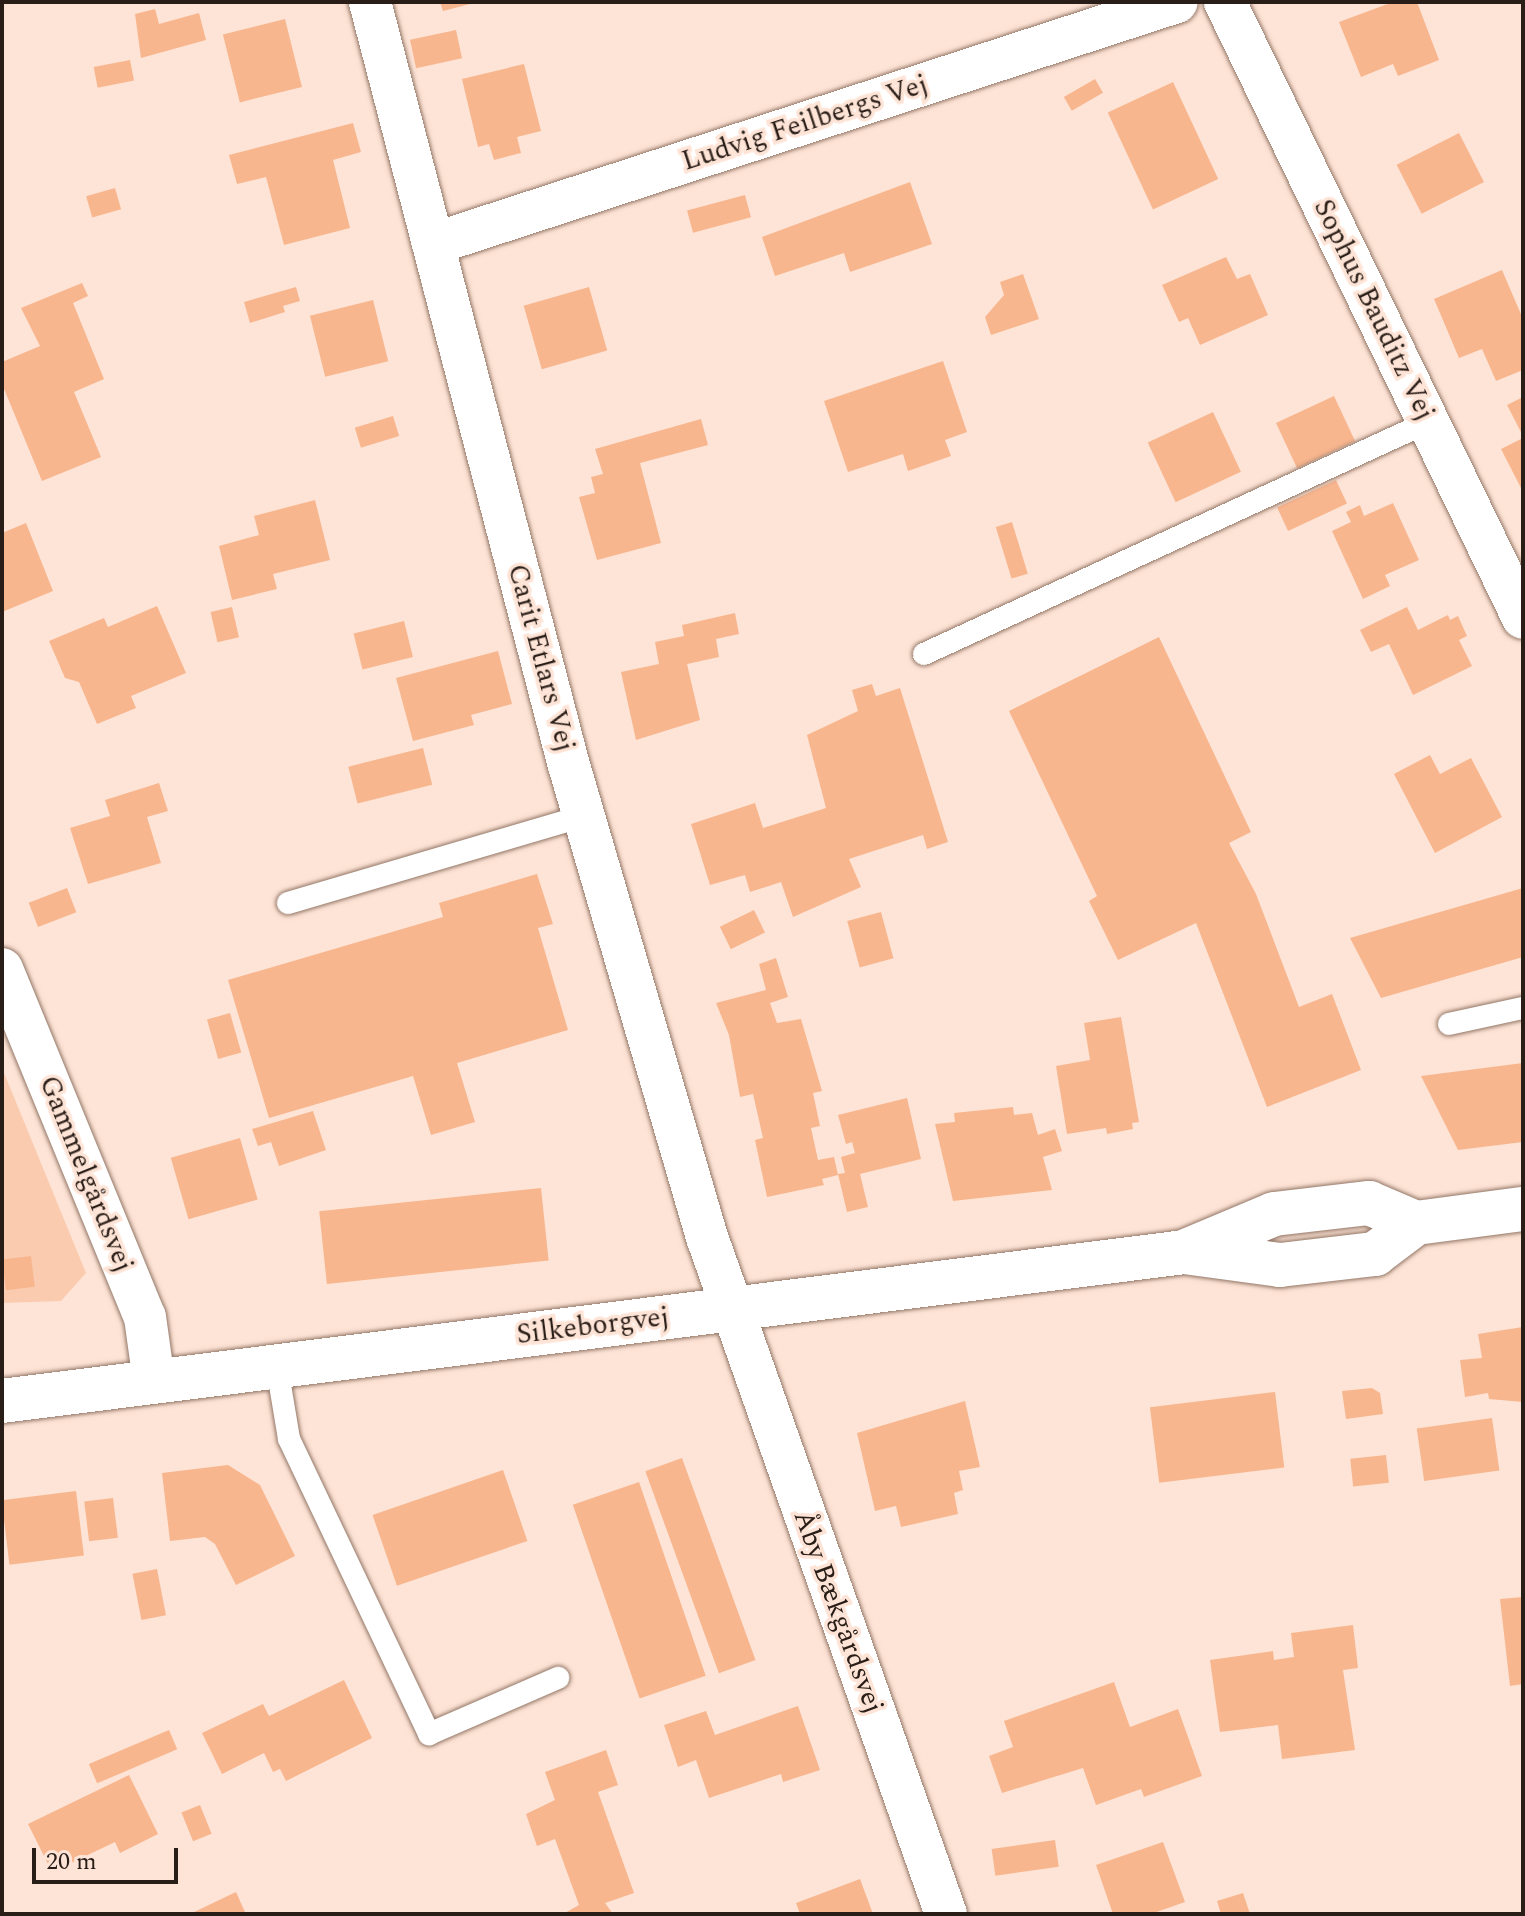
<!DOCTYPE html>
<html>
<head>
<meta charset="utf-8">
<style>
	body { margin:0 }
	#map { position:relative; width:1525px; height:1916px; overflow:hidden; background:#fee4d6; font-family:Spectral,serif }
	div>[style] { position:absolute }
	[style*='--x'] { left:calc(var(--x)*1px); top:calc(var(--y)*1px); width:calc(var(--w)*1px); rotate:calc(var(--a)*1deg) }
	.green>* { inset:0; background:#facbaf }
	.building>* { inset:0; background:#f8b68f; transform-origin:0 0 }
	.roads { filter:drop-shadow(0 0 2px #927666) drop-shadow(0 0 2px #927666) }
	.lane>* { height:22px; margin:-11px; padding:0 11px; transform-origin:11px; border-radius:11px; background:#fff }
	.street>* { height:42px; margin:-21px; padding:0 21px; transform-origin:21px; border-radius:21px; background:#fff }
	.secondary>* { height:44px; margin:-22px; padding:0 22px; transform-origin:22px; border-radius:22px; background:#fff }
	span { translate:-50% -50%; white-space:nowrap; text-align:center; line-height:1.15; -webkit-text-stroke:7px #fee4d6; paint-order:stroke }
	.street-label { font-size:28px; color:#291d17 }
	.frame { position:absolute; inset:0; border:4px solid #291d17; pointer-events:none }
	.scale { position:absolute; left:32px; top:1848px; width:146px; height:36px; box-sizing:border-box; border:4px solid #291d17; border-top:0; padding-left:10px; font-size:24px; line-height:28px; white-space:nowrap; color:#291d17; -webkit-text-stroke:6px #fee4d6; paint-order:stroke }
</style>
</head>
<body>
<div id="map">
	<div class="green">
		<div style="clip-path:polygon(2px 1068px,86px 1273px,61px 1301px,2px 1303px)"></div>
	</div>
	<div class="building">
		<div style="clip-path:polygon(440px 2px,473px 2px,474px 3px,443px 11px)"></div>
		<div style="clip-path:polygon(1393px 2px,1417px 2px,1439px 60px,1398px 76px,1393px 64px,1361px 77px,1339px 22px)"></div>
		<div style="clip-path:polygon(155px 9px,159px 24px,199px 13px,206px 40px,141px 58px,135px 14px)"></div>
		<div style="left:285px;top:19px;width:70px;height:64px;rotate:76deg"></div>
		<div style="left:456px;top:30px;width:29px;height:47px;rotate:78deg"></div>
		<div style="left:130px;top:60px;width:21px;height:37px;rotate:79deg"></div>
		<div style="clip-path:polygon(524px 64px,541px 131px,517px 137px,521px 153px,494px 160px,489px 144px,478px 147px,462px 79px)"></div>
		<div style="left:1095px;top:79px;width:16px;height:36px;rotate:60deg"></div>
		<div style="left:1173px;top:82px;width:107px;height:72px;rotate:65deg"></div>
		<div style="clip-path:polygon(353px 123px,361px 152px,333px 160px,350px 228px,284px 245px,266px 177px,237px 184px,229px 155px)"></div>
		<div style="left:1459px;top:133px;width:55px;height:70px;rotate:63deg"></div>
		<div style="clip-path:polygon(910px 182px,932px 244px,850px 272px,844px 253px,775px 276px,762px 237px)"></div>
		<div style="left:115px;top:188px;width:22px;height:30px;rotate:74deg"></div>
		<div style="left:745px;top:195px;width:23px;height:60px;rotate:75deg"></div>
		<div style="clip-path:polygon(1226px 257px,1237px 279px,1250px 274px,1268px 315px,1200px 345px,1188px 318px,1179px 322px,1162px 285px)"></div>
		<div style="clip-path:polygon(1502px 270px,1523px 319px,1523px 370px,1496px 381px,1482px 349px,1459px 358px,1434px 299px)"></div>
		<div style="clip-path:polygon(1023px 274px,1039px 319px,991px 335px,985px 317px,1004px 295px,1000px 282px)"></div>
		<div style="clip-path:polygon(82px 283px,88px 296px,73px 303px,104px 379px,74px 392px,101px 457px,42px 481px,2px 384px,2px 362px,40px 346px,21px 308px)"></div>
		<div style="clip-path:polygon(296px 287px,300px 301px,283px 306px,285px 312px,250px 323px,244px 302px)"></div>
		<div style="left:589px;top:287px;width:66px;height:68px;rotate:74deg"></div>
		<div style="left:373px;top:300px;width:63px;height:65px;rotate:76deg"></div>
		<div style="clip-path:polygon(943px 361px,967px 432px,945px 440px,951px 456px,908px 471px,903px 454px,848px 472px,824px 401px)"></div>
		<div style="left:1334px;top:396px;width:50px;height:64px;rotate:65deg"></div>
		<div style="clip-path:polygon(1523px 397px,1523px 436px,1507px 405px)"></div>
		<div style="left:1213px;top:412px;width:66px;height:72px;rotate:65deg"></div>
		<div style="left:393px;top:416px;width:21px;height:40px;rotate:73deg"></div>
		<div style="clip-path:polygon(701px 419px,708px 445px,640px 463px,661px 543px,597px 560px,579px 497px,595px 493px,591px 477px,603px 474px,595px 449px)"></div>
		<div style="clip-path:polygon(1523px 438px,1523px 492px,1501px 449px)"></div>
		<div style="left:1336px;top:480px;width:26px;height:65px;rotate:65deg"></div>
		<div style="clip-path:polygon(315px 500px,330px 560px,273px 574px,277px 589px,232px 600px,219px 546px,259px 535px,254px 516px)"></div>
		<div style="clip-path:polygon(1393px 503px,1419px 560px,1385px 575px,1390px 586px,1363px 599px,1332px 531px,1351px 522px,1346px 512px,1360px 505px,1364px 516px)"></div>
		<div style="left:1012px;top:522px;width:54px;height:17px;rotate:73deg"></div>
		<div style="clip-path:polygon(26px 523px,53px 591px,2px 612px,2px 533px)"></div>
		<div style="clip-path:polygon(157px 606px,186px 673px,131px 696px,136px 708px,97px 724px,79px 682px,65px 678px,49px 641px,104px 618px,108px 627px)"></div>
		<div style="left:232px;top:607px;width:31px;height:22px;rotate:77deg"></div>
		<div style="clip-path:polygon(1407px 607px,1418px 630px,1448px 615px,1450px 620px,1458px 616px,1467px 636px,1459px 640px,1472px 666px,1413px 695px,1389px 644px,1371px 652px,1360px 630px)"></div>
		<div style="clip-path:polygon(735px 613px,739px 634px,716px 639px,719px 657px,687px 664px,700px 720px,636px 740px,621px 672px,659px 664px,655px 642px,684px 636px,682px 625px)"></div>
		<div style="left:404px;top:621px;width:37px;height:52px;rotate:76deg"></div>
		<div style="clip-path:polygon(1159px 637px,1251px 832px,1229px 843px,1256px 894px,1299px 1007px,1332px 994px,1361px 1070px,1267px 1107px,1196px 923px,1118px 960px,1089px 901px,1097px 896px,1009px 711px)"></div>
		<div style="clip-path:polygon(498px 651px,512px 704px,471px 715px,474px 725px,413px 741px,396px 678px)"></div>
		<div style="clip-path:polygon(872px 684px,876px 696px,900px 688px,948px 842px,927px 849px,923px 835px,849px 859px,861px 887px,793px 917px,781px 882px,750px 892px,745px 875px,710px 885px,691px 824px,755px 803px,763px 828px,826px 808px,807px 735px,858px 711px,852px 690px)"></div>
		<div style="left:423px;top:748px;width:38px;height:77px;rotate:76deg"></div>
		<div style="clip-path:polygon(1430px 755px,1440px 774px,1471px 758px,1502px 817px,1435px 853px,1394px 774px)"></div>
		<div style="clip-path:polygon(159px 783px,168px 811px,147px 817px,161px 863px,88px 884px,70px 828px,110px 816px,105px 800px)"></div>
		<div style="clip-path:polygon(537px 874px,553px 924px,538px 928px,568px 1030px,457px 1063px,475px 1122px,431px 1135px,413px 1076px,269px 1118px,228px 980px,443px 917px,439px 903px)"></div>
		<div style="left:67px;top:888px;width:26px;height:41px;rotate:69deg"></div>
		<div style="clip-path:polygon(1523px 888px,1523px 957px,1381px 998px,1350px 938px)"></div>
		<div style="left:754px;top:910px;width:25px;height:38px;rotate:64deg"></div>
		<div style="left:881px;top:912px;width:48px;height:35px;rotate:75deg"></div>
		<div style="clip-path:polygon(776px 958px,788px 997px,770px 1003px,777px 1023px,801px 1019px,822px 1091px,813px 1093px,820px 1126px,811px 1128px,818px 1160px,834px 1157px,838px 1175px,822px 1179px,824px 1185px,767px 1197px,755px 1140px,763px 1138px,753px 1094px,740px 1097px,729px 1035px,716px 1003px,766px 990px,759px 964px)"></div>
		<div style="left:230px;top:1013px;width:41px;height:24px;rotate:74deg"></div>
		<div style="clip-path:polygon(1121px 1017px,1139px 1122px,1132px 1123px,1133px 1129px,1107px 1134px,1106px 1128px,1067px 1134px,1056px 1066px,1090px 1060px,1084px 1023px)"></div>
		<div style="clip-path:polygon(1523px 1063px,1523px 1142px,1458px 1150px,1421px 1076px)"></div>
		<div style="clip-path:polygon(907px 1098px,921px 1159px,860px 1174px,868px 1207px,847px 1212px,838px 1174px,845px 1173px,841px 1157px,855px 1153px,852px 1142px,846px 1144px,838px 1115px)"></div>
		<div style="clip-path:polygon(1013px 1107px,1014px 1115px,1032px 1113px,1038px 1135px,1055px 1129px,1062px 1151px,1043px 1157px,1052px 1190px,953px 1201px,935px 1124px,955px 1122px,954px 1113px)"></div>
		<div style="clip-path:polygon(313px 1111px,326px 1150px,279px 1166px,271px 1142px,258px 1146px,252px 1129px)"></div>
		<div style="left:240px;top:1138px;width:64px;height:72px;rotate:74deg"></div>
		<div style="left:541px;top:1188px;width:73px;height:223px;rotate:84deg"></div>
		<div style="left:31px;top:1256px;width:31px;height:29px;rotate:83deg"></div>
		<div style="clip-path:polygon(1523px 1327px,1523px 1402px,1489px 1399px,1488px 1393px,1465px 1397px,1460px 1360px,1482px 1358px,1478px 1334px)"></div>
		<div style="clip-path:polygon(1372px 1388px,1380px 1393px,1383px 1414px,1346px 1419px,1342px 1391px)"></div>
		<div style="left:1275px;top:1392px;width:76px;height:126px;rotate:83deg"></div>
		<div style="clip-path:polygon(965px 1401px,980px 1467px,959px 1471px,963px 1490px,954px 1493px,958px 1514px,901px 1527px,896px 1506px,875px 1511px,857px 1433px)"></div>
		<div style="left:1492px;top:1418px;width:53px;height:76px;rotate:82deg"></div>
		<div style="left:1386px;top:1455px;width:28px;height:36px;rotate:84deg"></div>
		<div style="left:682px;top:1458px;width:215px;height:39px;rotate:70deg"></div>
		<div style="clip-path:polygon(228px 1465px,260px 1485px,295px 1556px,236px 1585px,215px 1544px,205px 1537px,170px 1541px,162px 1473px)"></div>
		<div style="left:503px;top:1470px;width:75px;height:138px;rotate:71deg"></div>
		<div style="left:639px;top:1482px;width:205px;height:70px;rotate:71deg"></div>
		<div style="left:76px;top:1491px;width:65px;height:75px;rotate:83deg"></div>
		<div style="left:113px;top:1498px;width:40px;height:29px;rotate:83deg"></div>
		<div style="left:157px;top:1569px;width:47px;height:25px;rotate:79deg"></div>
		<div style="clip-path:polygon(1523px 1597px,1523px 1684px,1510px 1686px,1500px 1599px)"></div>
		<div style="clip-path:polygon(1353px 1625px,1358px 1668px,1343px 1670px,1355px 1750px,1282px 1759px,1278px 1725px,1220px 1732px,1210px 1660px,1273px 1651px,1274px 1660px,1294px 1657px,1291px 1633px)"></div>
		<div style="clip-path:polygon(344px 1680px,372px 1738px,286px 1781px,280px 1769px,273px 1772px,264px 1753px,222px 1774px,202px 1733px,263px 1704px,269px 1716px)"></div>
		<div style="clip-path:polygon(1114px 1682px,1130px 1727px,1178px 1709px,1202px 1776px,1144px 1797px,1141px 1789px,1096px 1805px,1083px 1768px,1002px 1793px,989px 1756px,1013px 1747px,1004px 1721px)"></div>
		<div style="clip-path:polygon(798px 1706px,820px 1770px,783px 1782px,781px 1774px,709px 1798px,696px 1760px,678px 1767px,664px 1725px,706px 1711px,715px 1735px)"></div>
		<div style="left:169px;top:1730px;width:21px;height:87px;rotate:67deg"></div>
		<div style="clip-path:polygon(606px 1750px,618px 1785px,598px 1792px,634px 1893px,605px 1903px,613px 1914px,563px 1914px,579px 1905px,555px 1839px,537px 1846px,526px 1814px,555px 1800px,545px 1772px)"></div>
		<div style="clip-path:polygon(129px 1775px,158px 1834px,120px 1853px,115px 1842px,52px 1872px,28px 1824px)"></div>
		<div style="left:200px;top:1805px;width:31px;height:20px;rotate:68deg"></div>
		<div style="left:1055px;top:1840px;width:27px;height:64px;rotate:82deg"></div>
		<div style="clip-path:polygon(1163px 1842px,1185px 1902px,1151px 1914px,1113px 1914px,1096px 1865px)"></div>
		<div style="clip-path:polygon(860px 1879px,873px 1914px,800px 1914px,796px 1903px)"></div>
		<div style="clip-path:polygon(236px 1892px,245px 1912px,190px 1914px)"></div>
		<div style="clip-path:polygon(1243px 1893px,1250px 1914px,1221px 1914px,1217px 1901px)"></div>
	</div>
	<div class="roads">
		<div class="lane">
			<div style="--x:924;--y:654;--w:555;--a:-24.72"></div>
			<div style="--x:288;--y:903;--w:309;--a:-16.4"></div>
			<div style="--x:1449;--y:1024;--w:76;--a:-12.2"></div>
			<div style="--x:277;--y:1367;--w:73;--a:80.5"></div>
			<div style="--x:289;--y:1439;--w:327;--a:64.6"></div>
			<div style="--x:429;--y:1734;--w:141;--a:-23.5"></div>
		</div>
		<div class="street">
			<div style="--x:370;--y:2;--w:785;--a:75.4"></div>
			<div style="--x:568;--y:762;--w:495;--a:73.7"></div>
			<div style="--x:707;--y:1237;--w:718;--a:70.56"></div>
			<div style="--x:1225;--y:2;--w:684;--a:64.18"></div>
			<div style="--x:433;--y:244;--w:782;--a:-18.02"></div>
			<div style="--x:2;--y:969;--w:376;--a:67.7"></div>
			<div style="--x:145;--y:1317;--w:66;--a:82.1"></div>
		</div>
		<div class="secondary">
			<div style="--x:1186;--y:1251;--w:95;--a:-22.8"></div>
			<div style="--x:1274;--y:1214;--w:96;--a:-6.6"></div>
			<div style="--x:1369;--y:1203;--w:51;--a:23.1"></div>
			<div style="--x:2;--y:1401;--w:1191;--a:-7.18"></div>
			<div style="--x:1184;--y:1252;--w:97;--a:7.7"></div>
			<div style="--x:1280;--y:1265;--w:96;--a:-6.6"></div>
			<div style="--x:1375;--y:1254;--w:51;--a:-37.1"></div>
			<div style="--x:1416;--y:1223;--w:108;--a:-7.5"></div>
		</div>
	</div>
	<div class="street-label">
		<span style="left:805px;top:123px;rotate:-18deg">Ludvig Feilbergs Vej</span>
		<span style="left:1374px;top:310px;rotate:64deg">Sophus Bauditz Vej</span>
		<span style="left:541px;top:658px;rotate:75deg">Carit Etlars Vej</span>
		<span style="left:86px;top:1174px;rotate:68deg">Gammelgårdsvej</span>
		<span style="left:593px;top:1326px;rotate:-7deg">Silkeborgvej</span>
		<span style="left:838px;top:1612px;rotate:70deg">Åby Bækgårdsvej</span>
	</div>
	<div class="frame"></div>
	<div class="scale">20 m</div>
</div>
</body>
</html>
